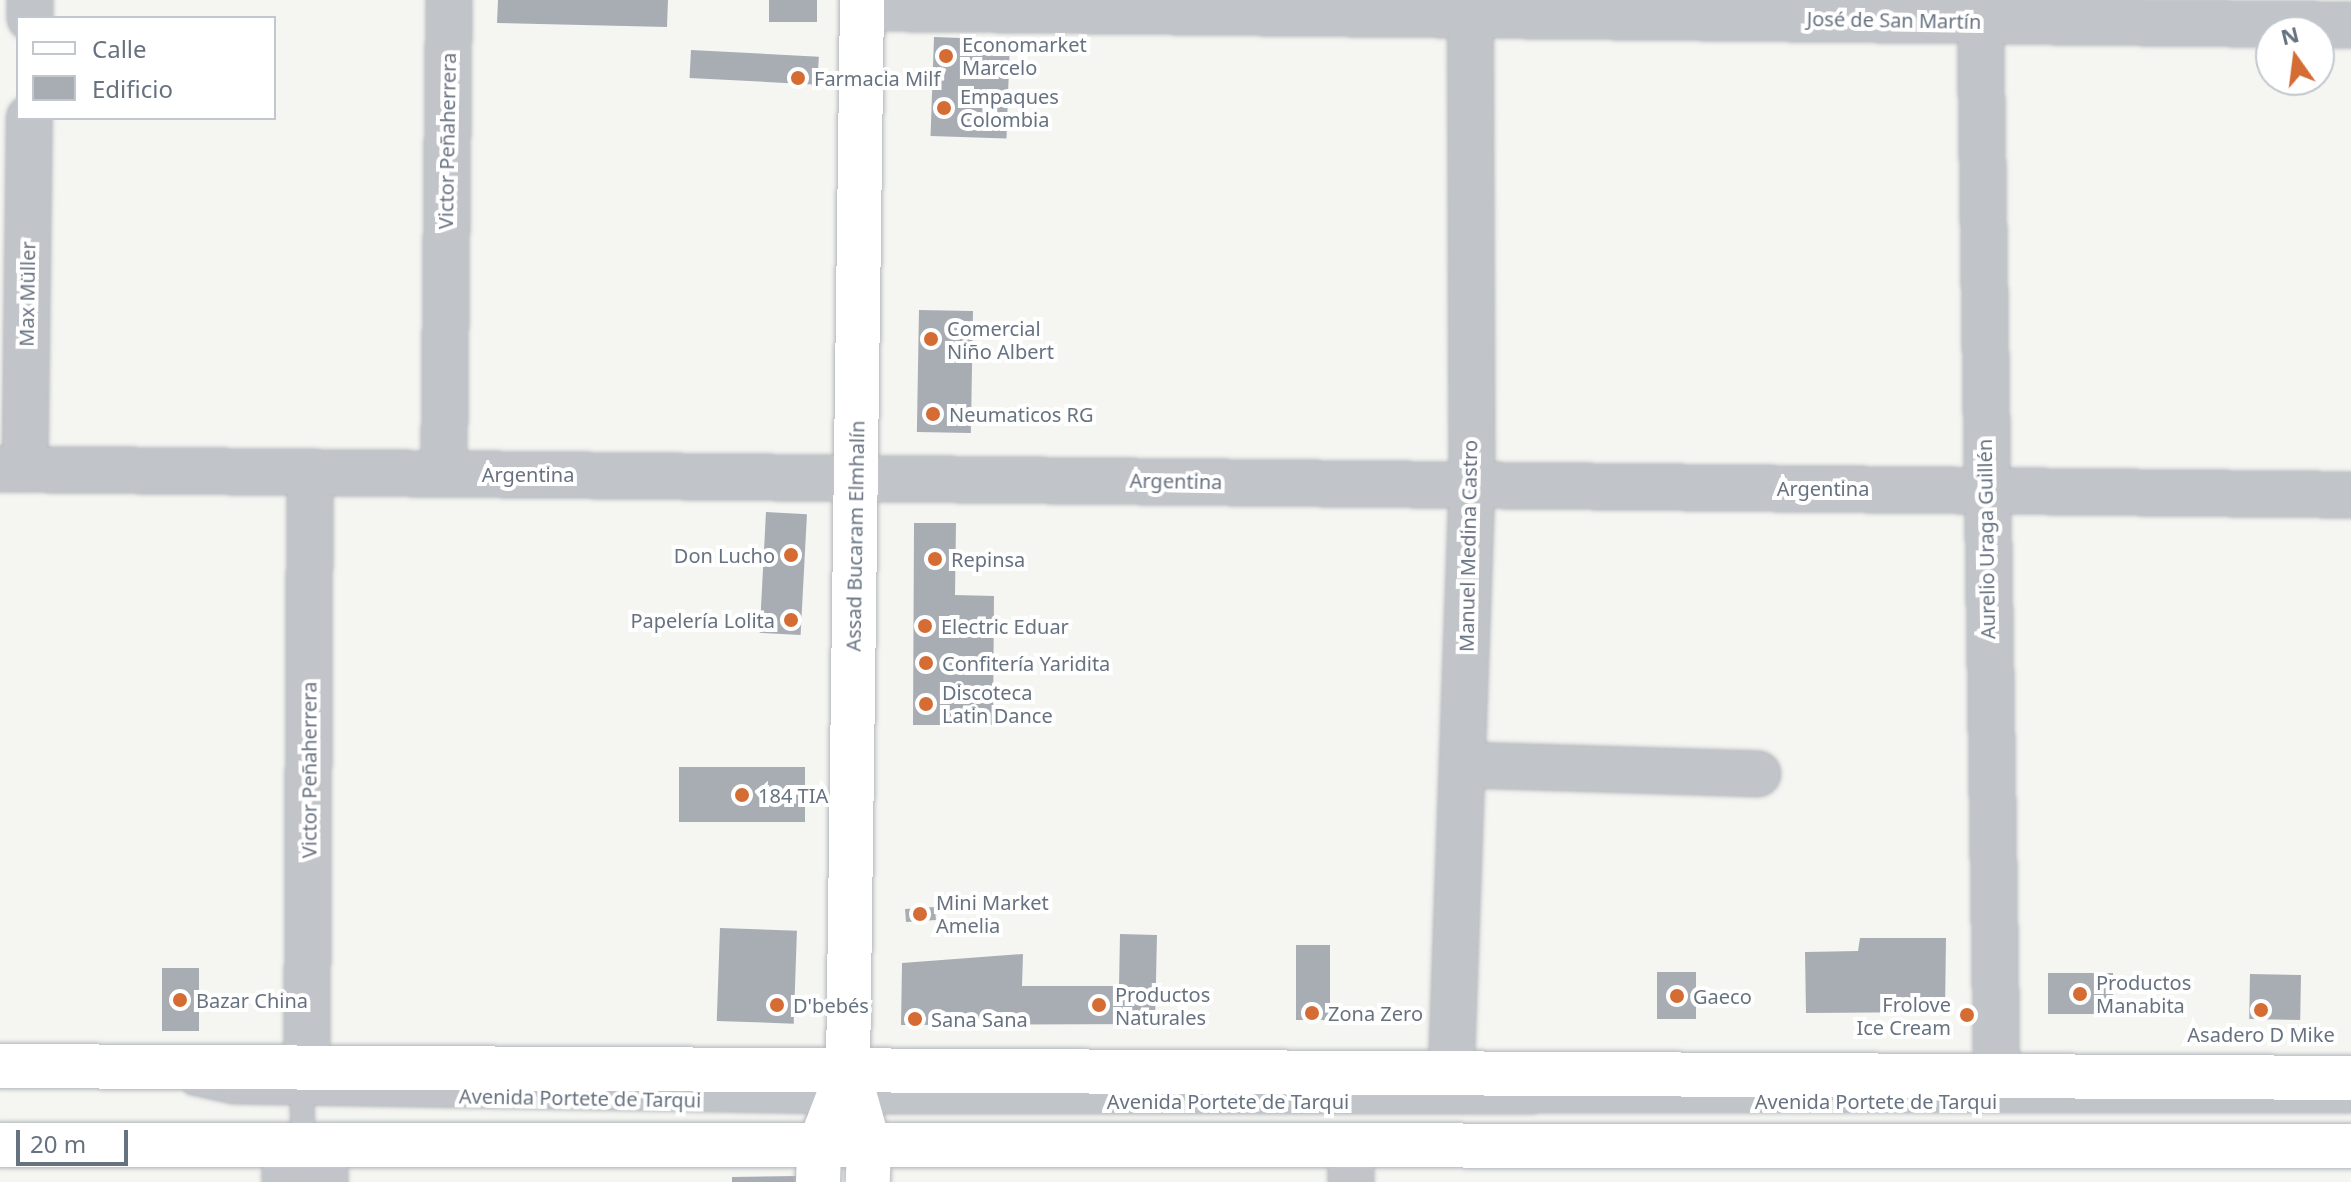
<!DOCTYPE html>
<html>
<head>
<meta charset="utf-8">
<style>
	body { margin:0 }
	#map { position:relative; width:2351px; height:1182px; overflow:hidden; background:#f5f6f2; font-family:"Noto Sans",sans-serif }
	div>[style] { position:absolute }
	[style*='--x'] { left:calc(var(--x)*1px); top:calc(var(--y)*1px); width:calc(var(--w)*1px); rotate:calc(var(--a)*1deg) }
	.building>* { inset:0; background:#a8adb4; transform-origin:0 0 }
	.roads { filter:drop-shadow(0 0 2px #b4b7bc) drop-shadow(0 0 2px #b4b7bc) }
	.lane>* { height:22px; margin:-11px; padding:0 11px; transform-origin:11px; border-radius:11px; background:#c1c4c8 }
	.street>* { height:44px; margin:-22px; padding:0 22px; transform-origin:22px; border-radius:22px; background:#c1c4c8 }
	.secondary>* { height:44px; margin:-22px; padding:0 22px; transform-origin:22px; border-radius:22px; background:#fff }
	.primary>* { height:44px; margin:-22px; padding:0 22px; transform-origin:22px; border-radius:22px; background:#fff }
	.dots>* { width:22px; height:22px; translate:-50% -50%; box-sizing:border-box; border:4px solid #fff; border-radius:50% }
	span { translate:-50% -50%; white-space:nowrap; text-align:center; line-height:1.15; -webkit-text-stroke:8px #fff; paint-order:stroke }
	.street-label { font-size:20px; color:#677281 }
	.poi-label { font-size:20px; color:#677281 }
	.left { translate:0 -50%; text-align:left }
	.right { translate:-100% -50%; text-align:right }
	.legend { position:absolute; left:16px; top:16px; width:260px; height:104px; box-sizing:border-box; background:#fff; border:2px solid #c2c7cd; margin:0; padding:10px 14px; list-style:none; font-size:24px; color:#677281 }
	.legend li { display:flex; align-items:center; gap:16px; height:40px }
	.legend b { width:40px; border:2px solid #c2c7cd }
	.north { position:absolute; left:2255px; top:16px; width:80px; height:80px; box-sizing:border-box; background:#fff; border:2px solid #c2c7cd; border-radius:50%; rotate:346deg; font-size:22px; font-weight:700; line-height:32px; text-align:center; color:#677281 }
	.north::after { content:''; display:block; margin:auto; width:28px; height:36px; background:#d46c34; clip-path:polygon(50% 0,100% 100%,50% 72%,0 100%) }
	.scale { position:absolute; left:16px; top:1130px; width:112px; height:36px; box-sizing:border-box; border:4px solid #677281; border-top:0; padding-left:10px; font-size:24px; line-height:28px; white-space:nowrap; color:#677281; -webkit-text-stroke:6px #fff; paint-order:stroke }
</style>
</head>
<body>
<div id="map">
	<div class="building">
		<div style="clip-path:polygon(498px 0,668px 0,667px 27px,497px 23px)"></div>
		<div style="left:769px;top:0;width:48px;height:22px"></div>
		<div style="left:934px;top:37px;width:76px;height:99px;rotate:2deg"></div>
		<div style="left:691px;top:50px;width:128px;height:28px;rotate:3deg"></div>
		<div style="left:919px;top:310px;width:54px;height:122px;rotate:1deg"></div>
		<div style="left:766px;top:512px;width:41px;height:121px;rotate:3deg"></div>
		<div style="clip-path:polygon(914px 523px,956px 523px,955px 595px,994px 596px,993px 725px,913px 725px)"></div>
		<div style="left:805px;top:767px;width:55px;height:126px;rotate:90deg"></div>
		<div style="left:935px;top:907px;width:13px;height:30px;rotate:86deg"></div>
		<div style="left:720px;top:928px;width:77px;height:93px;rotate:2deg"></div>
		<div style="clip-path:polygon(1120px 934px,1157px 935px,1155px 1024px,901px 1025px,902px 963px,1023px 954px,1022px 986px,1119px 986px)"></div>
		<div style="clip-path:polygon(1860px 938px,1946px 938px,1945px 1012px,1806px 1013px,1805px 952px,1858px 951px)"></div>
		<div style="left:1296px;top:945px;width:34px;height:75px"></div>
		<div style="left:162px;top:968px;width:37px;height:63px"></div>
		<div style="left:1696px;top:972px;width:47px;height:39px;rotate:90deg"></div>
		<div style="left:2048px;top:973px;width:65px;height:41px"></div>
		<div style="left:2250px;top:974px;width:51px;height:45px;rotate:1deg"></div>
		<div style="clip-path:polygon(799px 1176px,799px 1182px,732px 1182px,732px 1177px)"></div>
	</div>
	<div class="roads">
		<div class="lane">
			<div style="--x:193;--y:1083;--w:42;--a:12.4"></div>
			<div style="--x:234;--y:1092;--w:602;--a:0.95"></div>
			<div style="--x:836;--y:1102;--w:1515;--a:-0.04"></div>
			<div style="--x:302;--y:1093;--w:59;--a:89"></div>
		</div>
		<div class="street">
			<div style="--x:1980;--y:0;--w:1078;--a:89.1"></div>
			<div style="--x:862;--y:8;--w:1489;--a:0.65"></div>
			<div style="--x:30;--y:18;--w:18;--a:-90"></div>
			<div style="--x:0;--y:469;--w:2351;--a:0.63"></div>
			<div style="--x:25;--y:469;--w:351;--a:-89.3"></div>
			<div style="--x:444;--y:474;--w:474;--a:-89.4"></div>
			<div style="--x:1462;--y:765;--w:296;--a:1.7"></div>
			<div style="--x:307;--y:1068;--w:596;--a:-89.71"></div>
			<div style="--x:1451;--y:1078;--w:593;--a:-87.97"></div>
			<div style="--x:1472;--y:485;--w:471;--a:-90.2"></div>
			<div style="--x:285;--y:1146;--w:36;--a:90"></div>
			<div style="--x:324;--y:1146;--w:36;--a:88"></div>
			<div style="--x:1351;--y:1182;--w:36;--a:-90"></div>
		</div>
		<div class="secondary">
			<div style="--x:862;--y:0;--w:1072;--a:90.75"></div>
			<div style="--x:848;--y:1072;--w:77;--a:74.2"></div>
			<div style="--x:869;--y:1146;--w:36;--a:92"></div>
			<div style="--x:818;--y:1182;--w:35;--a:-88"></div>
			<div style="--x:819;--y:1147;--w:80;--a:-68.9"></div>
		</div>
		<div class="primary">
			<div style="--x:0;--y:1066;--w:2351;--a:0.29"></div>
			<div style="--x:0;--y:1145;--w:2351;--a:0.02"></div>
		</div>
	</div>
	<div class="dots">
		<div style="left:946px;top:56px;background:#d46c34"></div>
		<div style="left:798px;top:78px;background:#d46c34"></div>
		<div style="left:944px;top:108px;background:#d46c34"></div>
		<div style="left:931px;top:339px;background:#d46c34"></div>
		<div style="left:933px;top:414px;background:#d46c34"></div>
		<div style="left:791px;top:555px;background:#d46c34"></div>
		<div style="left:935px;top:559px;background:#d46c34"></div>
		<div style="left:791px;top:620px;background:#d46c34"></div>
		<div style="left:925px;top:626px;background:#d46c34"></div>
		<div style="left:926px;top:663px;background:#d46c34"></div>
		<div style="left:926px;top:704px;background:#d46c34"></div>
		<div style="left:742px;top:795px;background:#d46c34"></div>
		<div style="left:920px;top:914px;background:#d46c34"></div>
		<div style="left:2080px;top:994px;background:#d46c34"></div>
		<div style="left:1677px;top:996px;background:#d46c34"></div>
		<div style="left:180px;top:1000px;background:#d46c34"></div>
		<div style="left:777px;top:1005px;background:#d46c34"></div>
		<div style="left:1099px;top:1005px;background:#d46c34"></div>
		<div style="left:2261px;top:1010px;background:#d46c34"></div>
		<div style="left:1312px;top:1013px;background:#d46c34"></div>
		<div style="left:1967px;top:1015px;background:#d46c34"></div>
		<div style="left:915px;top:1019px;background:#d46c34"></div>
	</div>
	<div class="street-label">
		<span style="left:1894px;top:20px;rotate:1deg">José de San Martín</span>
		<span style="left:447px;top:141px;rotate:-89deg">Victor Peñaherrera</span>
		<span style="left:27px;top:294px;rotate:-89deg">Max Müller</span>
		<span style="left:528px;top:474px">Argentina</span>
		<span style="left:1176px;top:481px;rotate:1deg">Argentina</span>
		<span style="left:1823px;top:488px">Argentina</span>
		<span style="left:855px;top:536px;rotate:-89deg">Assad Bucaram Elmhalín</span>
		<span style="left:1986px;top:539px;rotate:-91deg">Aurelio Uraga Guillén</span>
		<span style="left:1468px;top:546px;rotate:-89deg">Manuel Medina Castro</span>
		<span style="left:309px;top:770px;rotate:-90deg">Victor Peñaherrera</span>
		<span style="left:580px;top:1098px;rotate:1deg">Avenida Portete de Tarqui</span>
		<span style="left:1228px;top:1101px">Avenida Portete de Tarqui</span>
		<span style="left:1876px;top:1101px">Avenida Portete de Tarqui</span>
	</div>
	<div class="poi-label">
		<span class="left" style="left:962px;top:56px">Economarket<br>Marcelo</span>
		<span class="left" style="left:814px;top:78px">Farmacia Milf</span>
		<span class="left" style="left:960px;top:108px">Empaques<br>Colombia</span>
		<span class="left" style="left:947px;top:340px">Comercial<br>Niño Albert</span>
		<span class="left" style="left:949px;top:414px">Neumaticos RG</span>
		<span class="right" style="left:775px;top:555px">Don Lucho</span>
		<span class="left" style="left:951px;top:559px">Repinsa</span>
		<span class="right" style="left:775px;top:620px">Papelería Lolita</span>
		<span class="left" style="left:941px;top:626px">Electric Eduar</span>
		<span class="left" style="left:942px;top:663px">Confitería Yaridita</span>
		<span class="left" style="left:942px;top:704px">Discoteca<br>Latin Dance</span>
		<span class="left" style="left:758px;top:795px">184 TIA</span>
		<span class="left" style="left:936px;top:914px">Mini Market<br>Amelia</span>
		<span class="left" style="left:2096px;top:994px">Productos<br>Manabita</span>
		<span class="left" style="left:1115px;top:1006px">Productos<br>Naturales</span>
		<span class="left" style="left:1693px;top:996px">Gaeco</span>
		<span class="left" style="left:196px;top:1000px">Bazar China</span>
		<span class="right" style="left:1951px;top:1016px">Frolove<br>Ice Cream</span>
		<span class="left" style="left:793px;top:1005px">D'bebés</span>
		<span class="left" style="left:1328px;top:1013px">Zona Zero</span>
		<span class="left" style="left:931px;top:1019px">Sana Sana</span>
		<span style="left:2261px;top:1034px">Asadero D Mike</span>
	</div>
	<ul class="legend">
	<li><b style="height:10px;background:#fff"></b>Calle</li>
	<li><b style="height:22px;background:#a8adb4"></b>Edificio</li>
	</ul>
	<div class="north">N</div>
	<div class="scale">20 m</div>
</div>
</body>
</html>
